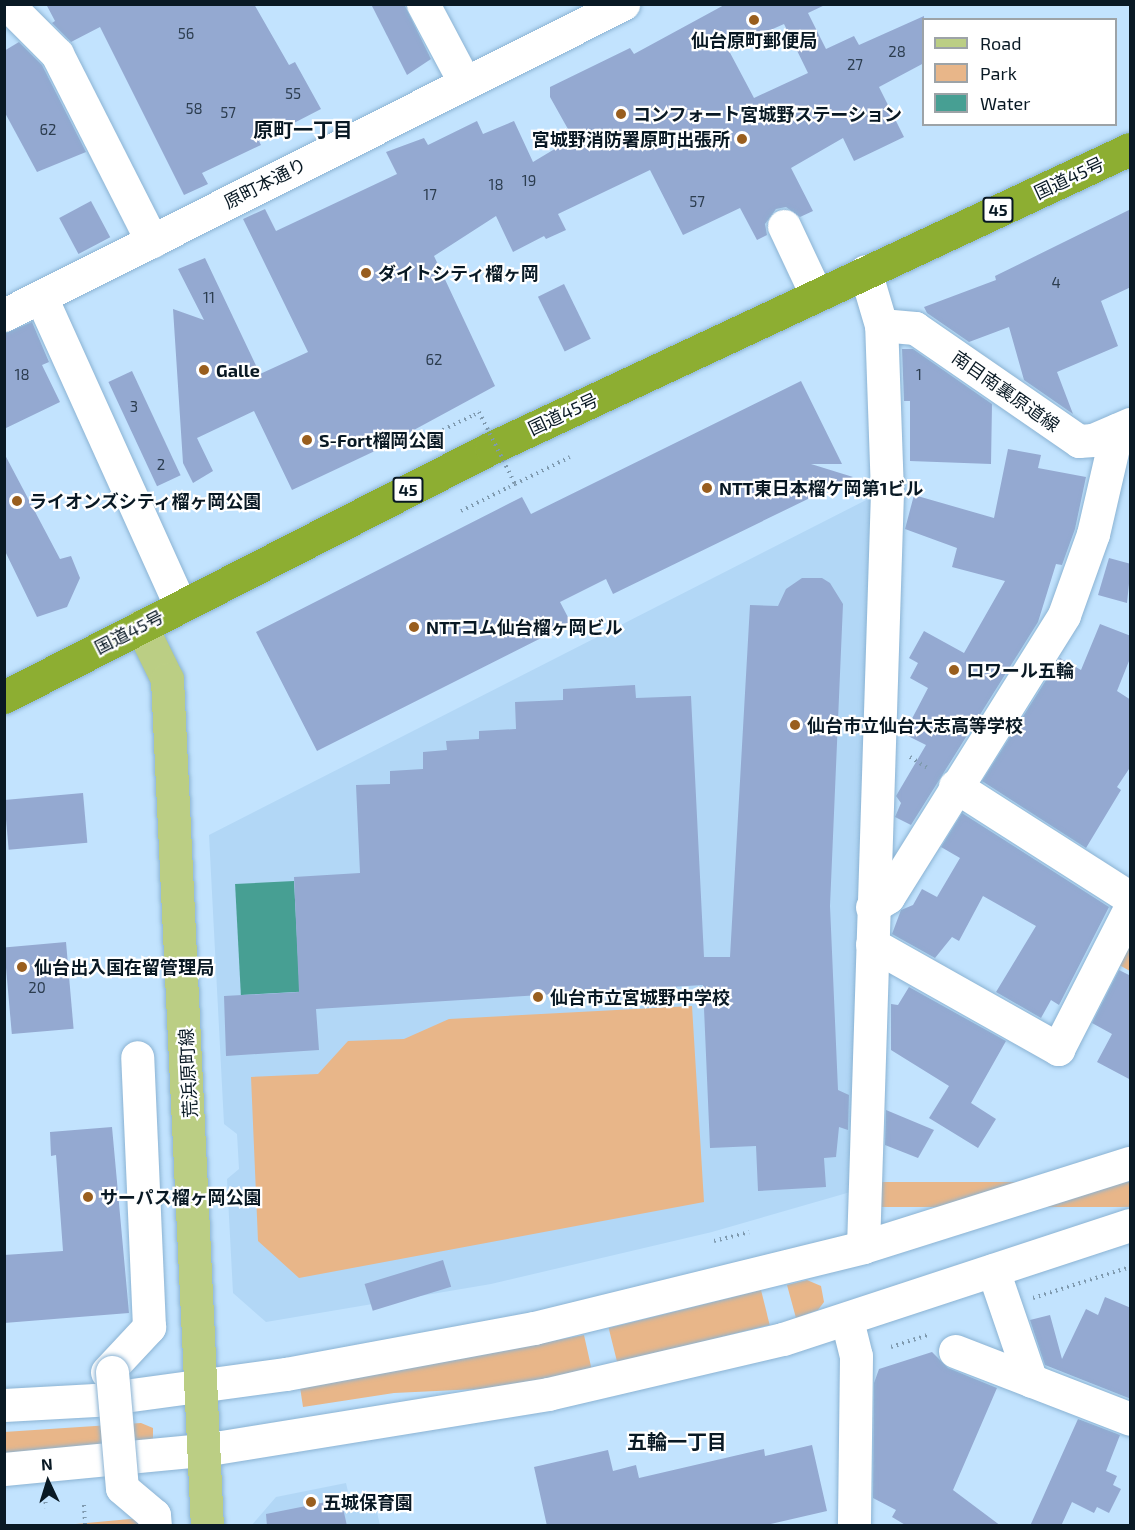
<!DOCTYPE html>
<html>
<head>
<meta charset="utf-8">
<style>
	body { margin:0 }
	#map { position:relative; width:1135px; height:1530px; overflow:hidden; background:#c2e3fe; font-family:"Exo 2","Noto Sans JP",sans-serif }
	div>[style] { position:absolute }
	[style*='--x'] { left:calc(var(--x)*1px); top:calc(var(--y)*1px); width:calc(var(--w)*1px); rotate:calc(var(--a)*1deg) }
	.built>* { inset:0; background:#b2d7f6 }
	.green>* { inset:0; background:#e8b689; transform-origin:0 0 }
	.water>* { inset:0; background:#479f93; transform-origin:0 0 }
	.building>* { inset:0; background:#94a9d1; transform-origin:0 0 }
	.path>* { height:4px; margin-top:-2px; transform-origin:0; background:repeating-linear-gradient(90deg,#7f9aaf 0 1.5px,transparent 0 6px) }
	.roads { filter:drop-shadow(0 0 2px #8bb3d3) drop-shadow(0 0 2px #8bb3d3) }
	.minor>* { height:33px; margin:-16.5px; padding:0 16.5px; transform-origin:16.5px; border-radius:16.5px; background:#fff }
	.major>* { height:33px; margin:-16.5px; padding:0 16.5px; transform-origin:16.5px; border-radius:16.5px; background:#bbce84 }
	.highway>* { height:33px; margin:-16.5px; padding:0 16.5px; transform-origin:16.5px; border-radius:16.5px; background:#8dae32 }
	.path-bridge>* { height:4px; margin-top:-2px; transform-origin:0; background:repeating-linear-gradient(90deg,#7f9aaf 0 1.5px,transparent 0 6px) }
	.bridges { filter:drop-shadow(0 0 2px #8bb3d3) drop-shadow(0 0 2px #8bb3d3) }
	.minor-bridge>* { height:33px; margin:-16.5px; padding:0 16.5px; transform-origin:16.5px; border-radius:16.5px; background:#fff }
	.dots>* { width:16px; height:16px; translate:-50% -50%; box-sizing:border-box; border:3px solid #fff; border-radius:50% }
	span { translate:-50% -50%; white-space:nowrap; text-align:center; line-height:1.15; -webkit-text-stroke:4.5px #fff; paint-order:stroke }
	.number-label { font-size:15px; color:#2c3d4f }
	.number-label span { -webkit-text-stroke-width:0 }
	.shield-label span { padding:2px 4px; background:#fff; border:2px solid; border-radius:4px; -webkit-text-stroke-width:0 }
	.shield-label { font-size:16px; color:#091924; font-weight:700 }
	.poi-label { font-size:18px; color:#091924; font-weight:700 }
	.left { translate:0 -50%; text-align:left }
	.right { translate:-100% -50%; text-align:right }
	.street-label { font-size:18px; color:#091924 }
	.neighbourhood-label { font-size:20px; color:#091924; font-weight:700 }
	.frame { position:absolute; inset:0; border:6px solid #091924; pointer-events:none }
	.legend { position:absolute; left:922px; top:18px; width:195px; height:108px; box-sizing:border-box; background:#fff; border:2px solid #9da3a7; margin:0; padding:8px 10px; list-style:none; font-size:18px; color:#091924 }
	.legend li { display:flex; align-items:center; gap:12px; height:30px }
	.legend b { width:30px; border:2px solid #9da3a7 }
	.north { position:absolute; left:18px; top:1452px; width:60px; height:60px; -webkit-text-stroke:4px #fff; paint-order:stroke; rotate:356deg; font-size:16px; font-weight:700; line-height:24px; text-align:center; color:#091924 }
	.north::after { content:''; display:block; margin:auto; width:21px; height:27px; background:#091924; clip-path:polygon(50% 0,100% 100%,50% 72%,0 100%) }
</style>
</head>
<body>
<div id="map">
	<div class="built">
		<div style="clip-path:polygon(872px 497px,854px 1191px,712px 1232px,491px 1284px,266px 1322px,233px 1293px,227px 1179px,239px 1169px,237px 1134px,224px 1124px,209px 835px)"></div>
		<div style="clip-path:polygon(346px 1483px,351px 1505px,374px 1500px,380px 1525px,251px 1526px,276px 1497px)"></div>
	</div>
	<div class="green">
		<div style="clip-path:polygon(1130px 925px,1130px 971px,1110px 960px)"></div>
		<div style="clip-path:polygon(692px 1006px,704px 1202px,299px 1278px,258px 1241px,251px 1077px,318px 1074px,348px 1041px,404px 1039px,449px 1019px)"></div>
		<div style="left:1130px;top:1182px;width:25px;height:272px;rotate:90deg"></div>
		<div style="clip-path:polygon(807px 1280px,821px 1286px,824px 1302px,818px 1310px,796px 1318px,787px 1285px)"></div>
		<div style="left:761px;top:1290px;width:36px;height:157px;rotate:76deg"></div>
		<div style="clip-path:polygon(584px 1335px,592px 1371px,520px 1387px,394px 1393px,303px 1407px,300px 1387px)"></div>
		<div style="clip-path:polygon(141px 1423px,153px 1428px,153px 1439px,5px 1455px,4px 1432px)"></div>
		<div style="clip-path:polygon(141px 1518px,142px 1526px,54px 1526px)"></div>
	</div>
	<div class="water">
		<div style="left:294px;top:881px;width:111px;height:59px;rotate:87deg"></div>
	</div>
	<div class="building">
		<div style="clip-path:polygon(46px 4px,254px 4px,289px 65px,295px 62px,321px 109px,259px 141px,261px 145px,202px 173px,208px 184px,184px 195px,100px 27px,71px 42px,52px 23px,55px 21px)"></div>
		<div style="clip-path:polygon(371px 4px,404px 4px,431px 59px,407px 75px)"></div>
		<div style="clip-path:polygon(evenodd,726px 4px,827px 4px,808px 13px,826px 49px,854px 36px,859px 45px,924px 16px,924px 63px,879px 87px,904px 137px,854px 161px,843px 138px,791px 168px,813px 211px,800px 217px,786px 207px,776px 209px,765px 224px,767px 235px,757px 240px,740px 208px,683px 235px,650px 170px,558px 214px,566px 230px,546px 239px,544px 236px,513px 252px,496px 216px,434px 256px,495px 386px,377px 450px,292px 490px,254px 411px,197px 438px,213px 471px,193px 483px,183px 463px,173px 309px,204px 320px,178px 269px,205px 258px,260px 374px,308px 352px,243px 219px,265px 209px,276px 231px,397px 174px,386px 152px,424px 138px,428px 145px,477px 121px,483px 134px,514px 121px,533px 162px,573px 138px,550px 97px,550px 87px,630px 48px,634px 54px,726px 4px,784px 24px,808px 73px,754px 98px,728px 49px,784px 24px)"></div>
		<div style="clip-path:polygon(19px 42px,42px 65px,86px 152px,37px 172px,4px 111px,4px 51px)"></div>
		<div style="left:91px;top:201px;width:41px;height:36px;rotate:62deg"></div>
		<div style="clip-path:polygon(1131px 209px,1131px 287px,1101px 301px,1118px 346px,1057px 372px,1073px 414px,1024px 380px,1009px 327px,969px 342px,927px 313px,924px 307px,996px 280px,995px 276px)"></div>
		<div style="left:564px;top:284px;width:61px;height:29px;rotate:64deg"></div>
		<div style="clip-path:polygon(32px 322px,49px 362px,42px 365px,60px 402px,4px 429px,4px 334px)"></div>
		<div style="clip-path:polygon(902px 349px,913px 349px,992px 404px,991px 464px,910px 461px,910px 401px,904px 401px)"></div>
		<div style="left:132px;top:371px;width:115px;height:26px;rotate:65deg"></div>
		<div style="clip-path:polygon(801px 381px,842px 464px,811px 464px,853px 477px,613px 594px,606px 579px,560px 602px,571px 623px,317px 751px,256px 632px,522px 497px,531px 514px)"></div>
		<div style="clip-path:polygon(1008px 449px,1041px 455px,1038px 468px,1086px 477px,1075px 529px,1062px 565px,1056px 564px,1038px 622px,911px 825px,895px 817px,901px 803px,896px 796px,926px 745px,904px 734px,928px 688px,910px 678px,918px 663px,909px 658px,924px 631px,964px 653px,1005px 581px,952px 567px,957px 548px,905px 529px,914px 495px,994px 518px)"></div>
		<div style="clip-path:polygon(4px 453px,60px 559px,71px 556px,80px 578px,67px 607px,37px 617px,4px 549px)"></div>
		<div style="clip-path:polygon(1109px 558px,1131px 564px,1127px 603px,1098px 595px)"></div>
		<div style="clip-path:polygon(802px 578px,822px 578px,830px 583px,843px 604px,830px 906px,838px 1090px,849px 1095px,848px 1130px,839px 1127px,836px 1157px,824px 1158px,826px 1187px,758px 1191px,756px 1146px,710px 1148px,703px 985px,316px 1009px,319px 1050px,226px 1056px,224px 996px,299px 992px,294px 877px,360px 873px,356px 785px,390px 784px,390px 771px,423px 769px,423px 752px,447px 750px,446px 741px,479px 739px,479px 731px,516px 729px,515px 702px,563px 700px,563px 689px,635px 685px,636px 698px,691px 696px,704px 957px,730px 957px,750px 605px,778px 606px,786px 589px)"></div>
		<div style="clip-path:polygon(1100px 624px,1131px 636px,1131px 656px,1117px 691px,1131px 700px,1131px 766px,1117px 787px,1121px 790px,1086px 848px,982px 781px,1060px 658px,1081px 670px)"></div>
		<div style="left:83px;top:793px;width:50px;height:79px;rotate:85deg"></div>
		<div style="clip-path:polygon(962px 813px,1109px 907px,1059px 1005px,1051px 1000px,1041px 1018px,996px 992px,1036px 926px,983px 896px,959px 941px,952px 937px,935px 958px,892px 934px,901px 910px,913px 905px,922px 889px,937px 897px,960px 858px,941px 847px)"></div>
		<div style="left:66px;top:942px;width:87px;height:62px;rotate:85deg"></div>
		<div style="clip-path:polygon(1119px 970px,1131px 976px,1131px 1080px,1097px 1062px,1112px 1034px,1092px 1023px)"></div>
		<div style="clip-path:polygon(909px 987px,1006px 1041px,971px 1103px,996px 1119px,978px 1148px,929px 1118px,949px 1086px,891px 1050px,891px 1004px,898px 1005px)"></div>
		<div style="clip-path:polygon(886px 1110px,934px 1130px,918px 1158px,885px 1145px)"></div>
		<div style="clip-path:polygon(112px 1127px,129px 1313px,4px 1323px,4px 1255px,63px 1251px,56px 1155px,51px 1156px,50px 1132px)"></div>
		<div style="left:443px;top:1260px;width:28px;height:82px;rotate:73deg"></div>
		<div style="clip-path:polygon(1105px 1297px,1131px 1308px,1131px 1399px,1045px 1365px,1030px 1320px,1050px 1315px,1062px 1359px,1086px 1309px,1098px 1315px)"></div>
		<div style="clip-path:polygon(932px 1352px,948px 1368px,997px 1388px,953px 1490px,1001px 1526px,907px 1526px,892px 1517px,896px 1510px,873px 1498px,874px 1383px,879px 1369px)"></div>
		<div style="clip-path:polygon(1078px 1419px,1120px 1435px,1106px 1471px,1117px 1476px,1113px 1485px,1121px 1489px,1109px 1513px,1097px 1507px,1094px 1513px,1072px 1502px,1061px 1526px,1030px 1526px)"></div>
		<div style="clip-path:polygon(812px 1445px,827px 1511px,762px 1526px,547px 1526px,534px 1467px,608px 1450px,613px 1471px,636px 1465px,639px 1478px,764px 1449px,765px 1456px)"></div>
		<div style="clip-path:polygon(341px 1499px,347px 1526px,267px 1526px,266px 1514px)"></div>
	</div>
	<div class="path">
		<div style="--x:432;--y:435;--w:47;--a:-25.5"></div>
		<div style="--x:515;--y:484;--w:61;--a:-26.1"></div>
		<div style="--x:461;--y:511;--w:54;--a:-26.6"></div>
		<div style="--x:910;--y:757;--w:22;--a:32"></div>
		<div style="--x:714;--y:1241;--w:36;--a:-14"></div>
		<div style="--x:1033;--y:1298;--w:102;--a:-17.7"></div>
		<div style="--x:891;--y:1347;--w:38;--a:-18"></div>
		<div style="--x:45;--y:1496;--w:12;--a:85"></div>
		<div style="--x:84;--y:1505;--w:21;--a:87"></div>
	</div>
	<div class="roads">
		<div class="minor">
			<div style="--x:7;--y:4;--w:71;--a:45"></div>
			<div style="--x:57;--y:54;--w:210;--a:63.1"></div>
			<div style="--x:423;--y:4;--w:89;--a:62"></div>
			<div style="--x:784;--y:226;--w:75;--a:64.8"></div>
			<div style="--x:41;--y:297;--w:338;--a:65.7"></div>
			<div style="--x:4;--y:315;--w:693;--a:-26.68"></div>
			<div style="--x:881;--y:325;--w:34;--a:5"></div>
			<div style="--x:915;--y:328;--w:199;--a:34.6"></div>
			<div style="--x:1079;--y:441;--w:14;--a:-4"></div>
			<div style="--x:1093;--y:440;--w:40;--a:-23.4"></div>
			<div style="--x:955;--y:786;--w:208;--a:32.6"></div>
			<div style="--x:872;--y:907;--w:19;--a:-32"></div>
			<div style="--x:888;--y:897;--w:332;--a:-58"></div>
			<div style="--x:1064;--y:615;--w:86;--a:-70.3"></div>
			<div style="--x:1093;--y:534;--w:107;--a:-77"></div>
			<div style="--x:872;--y:944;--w:214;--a:29.4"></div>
			<div style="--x:1058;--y:1049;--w:158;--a:-62.9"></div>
			<div style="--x:863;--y:1247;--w:754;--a:-88.18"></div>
			<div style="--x:887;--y:493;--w:168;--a:-92"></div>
			<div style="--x:881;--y:325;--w:56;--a:-106.5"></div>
			<div style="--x:993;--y:1270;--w:117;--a:71.1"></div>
			<div style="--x:847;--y:1320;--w:37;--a:76"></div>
			<div style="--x:856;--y:1356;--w:170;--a:90.7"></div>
			<div style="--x:955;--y:1351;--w:188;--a:21.2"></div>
			<div style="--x:107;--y:1372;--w:62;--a:-47"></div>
			<div style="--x:149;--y:1327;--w:270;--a:-92.5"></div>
			<div style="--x:4;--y:1405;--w:91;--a:-3.1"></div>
			<div style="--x:95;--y:1400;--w:193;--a:-7.8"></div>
			<div style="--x:286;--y:1374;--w:252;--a:-10.5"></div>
			<div style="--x:534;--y:1328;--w:339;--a:-13.8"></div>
			<div style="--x:863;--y:1247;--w:280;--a:-17.5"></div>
			<div style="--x:4;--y:1469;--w:200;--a:-5.5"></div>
			<div style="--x:203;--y:1450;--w:350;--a:-9.2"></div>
			<div style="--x:548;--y:1394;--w:241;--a:-13.2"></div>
			<div style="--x:783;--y:1339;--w:365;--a:-18.2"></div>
		</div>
		<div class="major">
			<div style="--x:141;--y:626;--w:59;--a:63.9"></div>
			<div style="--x:167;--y:679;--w:848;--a:87.3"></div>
		</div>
		<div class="highway">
			<div style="--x:4;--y:697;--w:547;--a:-27.08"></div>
			<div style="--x:491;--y:448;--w:705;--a:-25.08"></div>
		</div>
	</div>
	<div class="path-bridge">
		<div style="--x:474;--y:415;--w:6;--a:-31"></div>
		<div style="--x:479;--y:412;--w:80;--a:63.4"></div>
		<div style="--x:515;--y:484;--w:7;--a:153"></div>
	</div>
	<div class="bridges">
		<div class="minor-bridge">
			<div style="--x:112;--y:1372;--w:116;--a:85.1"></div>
			<div style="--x:122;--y:1488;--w:42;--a:40.2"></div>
			<div style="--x:154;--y:1515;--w:11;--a:85"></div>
		</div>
	</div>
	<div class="dots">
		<div style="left:754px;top:20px;background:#995e1e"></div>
		<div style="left:621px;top:114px;background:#995e1e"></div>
		<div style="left:742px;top:139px;background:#995e1e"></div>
		<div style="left:366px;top:273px;background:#995e1e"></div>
		<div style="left:204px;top:370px;background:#995e1e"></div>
		<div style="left:307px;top:440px;background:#995e1e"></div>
		<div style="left:707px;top:488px;background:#995e1e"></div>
		<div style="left:17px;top:501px;background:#995e1e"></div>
		<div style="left:414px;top:627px;background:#995e1e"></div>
		<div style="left:954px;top:670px;background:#995e1e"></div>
		<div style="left:795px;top:725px;background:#995e1e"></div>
		<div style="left:22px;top:967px;background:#995e1e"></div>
		<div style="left:538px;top:997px;background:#995e1e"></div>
		<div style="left:88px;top:1197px;background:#995e1e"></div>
		<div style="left:311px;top:1502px;background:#995e1e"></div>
	</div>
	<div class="number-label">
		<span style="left:186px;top:34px">56</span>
		<span style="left:897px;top:52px">28</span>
		<span style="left:855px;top:65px">27</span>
		<span style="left:293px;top:94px">55</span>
		<span style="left:194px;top:109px">58</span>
		<span style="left:228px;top:113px">57</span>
		<span style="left:48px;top:130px">62</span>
		<span style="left:529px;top:181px">19</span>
		<span style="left:496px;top:185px">18</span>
		<span style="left:430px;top:195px">17</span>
		<span style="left:697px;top:202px">57</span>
		<span style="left:1056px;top:283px">4</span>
		<span style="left:209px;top:298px">11</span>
		<span style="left:434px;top:360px">62</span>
		<span style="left:22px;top:375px">18</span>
		<span style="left:919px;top:375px">1</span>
		<span style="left:134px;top:407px">3</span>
		<span style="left:161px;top:465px">2</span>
		<span style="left:37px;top:988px">20</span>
	</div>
	<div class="shield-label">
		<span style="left:998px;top:210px">45</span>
		<span style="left:408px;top:490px">45</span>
	</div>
	<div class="poi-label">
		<span style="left:754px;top:40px">仙台原町郵便局</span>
		<span class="left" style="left:633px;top:114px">コンフォート宮城野ステーション</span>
		<span class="right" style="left:730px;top:139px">宮城野消防署原町出張所</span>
		<span class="left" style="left:378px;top:273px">ダイトシティ榴ヶ岡</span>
		<span class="left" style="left:216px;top:370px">Galle</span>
		<span class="left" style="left:319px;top:440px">S-Fort榴岡公園</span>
		<span class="left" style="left:719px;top:488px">NTT東日本榴ケ岡第1ビル</span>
		<span class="left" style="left:29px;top:501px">ライオンズシティ榴ヶ岡公園</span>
		<span class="left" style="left:426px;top:627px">NTTコム仙台榴ヶ岡ビル</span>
		<span class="left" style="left:966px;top:670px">ロワール五輪</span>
		<span class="left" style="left:807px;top:725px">仙台市立仙台大志高等学校</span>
		<span class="left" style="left:34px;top:967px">仙台出入国在留管理局</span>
		<span class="left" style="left:550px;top:997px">仙台市立宮城野中学校</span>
		<span class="left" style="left:100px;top:1197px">サーパス榴ヶ岡公園</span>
		<span class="left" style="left:323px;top:1502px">五城保育園</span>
	</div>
	<div class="street-label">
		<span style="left:1069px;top:178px;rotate:-25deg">国道45号</span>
		<span style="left:265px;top:183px;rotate:-27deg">原町本通り</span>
		<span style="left:1006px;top:391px;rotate:35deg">南目南裏原道線</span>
		<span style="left:563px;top:414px;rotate:-25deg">国道45号</span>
		<span style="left:129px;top:632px;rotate:-27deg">国道45号</span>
		<span style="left:188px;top:1073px;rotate:-93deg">荒浜原町線</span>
	</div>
	<div class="neighbourhood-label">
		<span style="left:303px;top:129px">原町一丁目</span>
		<span style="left:677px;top:1441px">五輪一丁目</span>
	</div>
	<div class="frame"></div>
	<ul class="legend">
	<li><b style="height:8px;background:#bbce84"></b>Road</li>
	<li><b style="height:16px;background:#e8b689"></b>Park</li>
	<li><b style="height:16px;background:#479f93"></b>Water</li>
	</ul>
	<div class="north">N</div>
</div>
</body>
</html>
